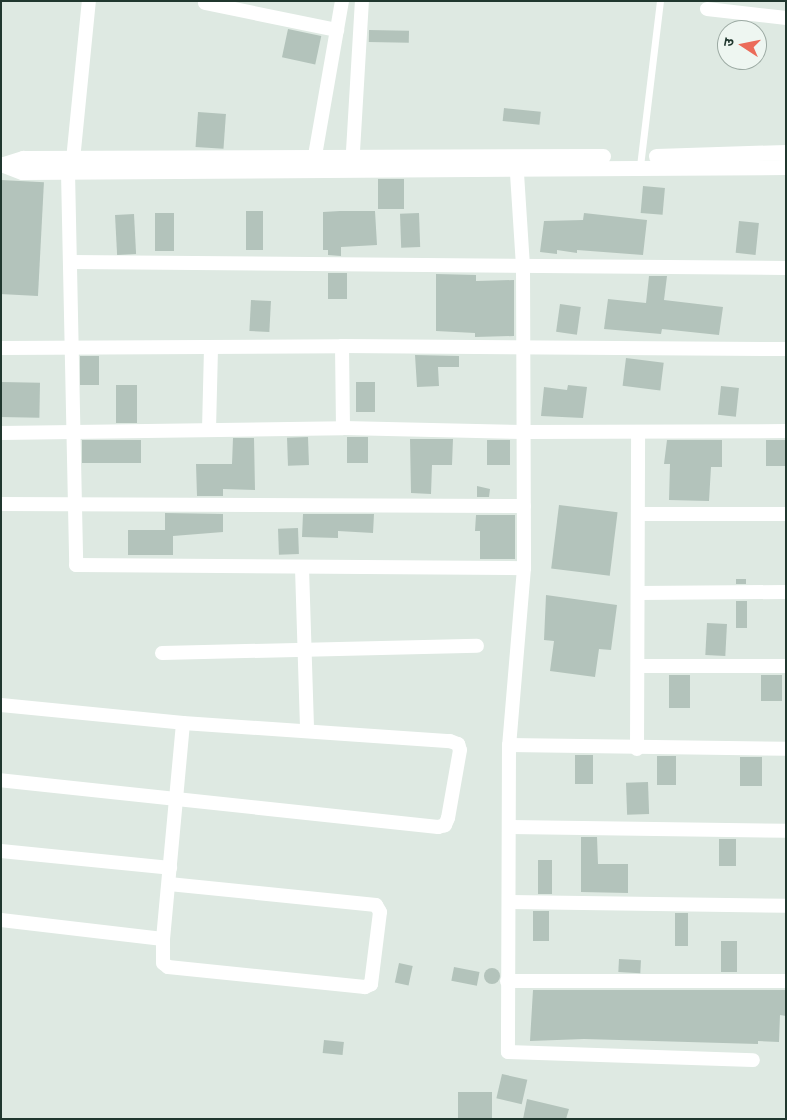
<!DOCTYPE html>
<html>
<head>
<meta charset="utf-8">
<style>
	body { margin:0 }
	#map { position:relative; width:787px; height:1120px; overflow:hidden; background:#dee9e2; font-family:"Public Sans","Noto Sans Devanagari",sans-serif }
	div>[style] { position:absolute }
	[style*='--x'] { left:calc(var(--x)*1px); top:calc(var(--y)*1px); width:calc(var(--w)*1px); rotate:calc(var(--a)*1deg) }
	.building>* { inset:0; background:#b3c3bb; transform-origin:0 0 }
	.round { border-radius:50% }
	.service>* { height:7px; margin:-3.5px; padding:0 3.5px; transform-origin:3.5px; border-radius:3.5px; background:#fff }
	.minor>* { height:14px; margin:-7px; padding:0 7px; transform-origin:7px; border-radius:7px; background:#fff }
	.tertiary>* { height:15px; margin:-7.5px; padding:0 7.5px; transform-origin:7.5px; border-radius:7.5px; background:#fff }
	span { translate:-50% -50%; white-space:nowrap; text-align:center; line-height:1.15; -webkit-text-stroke:4.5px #eef6f1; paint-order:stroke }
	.frame { position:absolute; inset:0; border:2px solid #20372e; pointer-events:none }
	.north { position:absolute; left:717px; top:20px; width:50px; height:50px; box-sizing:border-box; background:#eef6f1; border:1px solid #9caaa3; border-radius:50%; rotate:281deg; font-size:14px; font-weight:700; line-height:20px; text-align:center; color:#20372e }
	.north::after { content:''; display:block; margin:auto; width:18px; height:22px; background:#eb6b59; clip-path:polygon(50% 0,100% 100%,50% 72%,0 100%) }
</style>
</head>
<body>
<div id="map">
	<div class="building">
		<div style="left:288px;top:29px;width:34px;height:29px;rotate:12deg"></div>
		<div style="left:369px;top:30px;width:40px;height:12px;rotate:1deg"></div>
		<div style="left:504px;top:108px;width:37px;height:13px;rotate:6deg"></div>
		<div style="left:198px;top:112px;width:28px;height:35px;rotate:4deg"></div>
		<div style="left:378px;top:179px;width:26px;height:30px"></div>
		<div style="left:1px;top:180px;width:43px;height:114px;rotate:3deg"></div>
		<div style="left:643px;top:186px;width:22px;height:27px;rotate:5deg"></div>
		<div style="left:246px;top:211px;width:17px;height:39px"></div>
		<div style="clip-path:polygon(340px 211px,375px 211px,377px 245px,341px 247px,341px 256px,328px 255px,328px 250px,323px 250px,323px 212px)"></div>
		<div style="left:155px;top:213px;width:19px;height:38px"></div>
		<div style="left:419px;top:213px;width:34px;height:19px;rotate:88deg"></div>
		<div style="clip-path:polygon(584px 213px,647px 220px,643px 255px,577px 250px,577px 253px,557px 250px,557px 254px,540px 252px,544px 221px,583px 220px)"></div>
		<div style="left:134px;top:214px;width:40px;height:19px;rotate:87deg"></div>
		<div style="left:739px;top:221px;width:20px;height:32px;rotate:6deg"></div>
		<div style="left:328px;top:273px;width:19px;height:26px"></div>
		<div style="clip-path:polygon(436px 274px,476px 275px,476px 281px,514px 280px,514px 336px,475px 337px,475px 333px,436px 331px)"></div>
		<div style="clip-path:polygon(649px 276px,667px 276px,664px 300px,723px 307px,719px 335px,662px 329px,661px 334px,604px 329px,608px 299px,646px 303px)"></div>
		<div style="left:251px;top:300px;width:20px;height:31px;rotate:3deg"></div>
		<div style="left:560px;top:304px;width:21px;height:28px;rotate:8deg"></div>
		<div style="clip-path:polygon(415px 355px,459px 356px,459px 367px,438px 367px,439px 386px,417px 387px)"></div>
		<div style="left:80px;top:356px;width:19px;height:29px"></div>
		<div style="left:626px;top:358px;width:38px;height:28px;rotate:7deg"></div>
		<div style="left:1px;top:382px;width:39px;height:35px;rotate:1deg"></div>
		<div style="left:356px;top:382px;width:19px;height:30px"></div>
		<div style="left:116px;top:385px;width:21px;height:38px"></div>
		<div style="clip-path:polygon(568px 385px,587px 387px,583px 418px,541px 416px,544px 387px,567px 390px)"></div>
		<div style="left:721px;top:386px;width:18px;height:29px;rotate:6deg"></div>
		<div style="left:308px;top:437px;width:28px;height:21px;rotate:88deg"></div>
		<div style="left:347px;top:437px;width:21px;height:26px"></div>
		<div style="clip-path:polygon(233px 438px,254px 438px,255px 490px,223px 489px,223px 496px,197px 496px,196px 464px,232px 464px)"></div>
		<div style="clip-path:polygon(410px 439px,453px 439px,452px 465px,432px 465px,431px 494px,411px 493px)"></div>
		<div style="left:141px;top:440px;width:23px;height:59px;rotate:90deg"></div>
		<div style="left:487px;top:440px;width:23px;height:25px"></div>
		<div style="clip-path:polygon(667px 440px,722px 440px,722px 467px,711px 467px,709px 501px,669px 500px,670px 464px,664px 464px)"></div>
		<div style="left:766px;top:440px;width:19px;height:26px"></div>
		<div style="clip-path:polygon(477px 486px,490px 489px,489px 497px,477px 497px)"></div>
		<div style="left:559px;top:505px;width:59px;height:64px;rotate:7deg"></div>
		<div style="clip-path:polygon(165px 513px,223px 514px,223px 532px,173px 536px,173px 555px,128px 555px,128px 530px,165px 530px)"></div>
		<div style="clip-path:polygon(303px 514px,374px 514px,373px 533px,338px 531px,338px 538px,302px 537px)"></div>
		<div style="clip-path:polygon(476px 515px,515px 515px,515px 559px,480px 559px,480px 531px,475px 531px)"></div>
		<div style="left:298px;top:528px;width:26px;height:20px;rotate:88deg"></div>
		<div style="left:736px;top:579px;width:10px;height:5px"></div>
		<div style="clip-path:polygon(546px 595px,617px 605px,611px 650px,599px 649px,595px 677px,550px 671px,554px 641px,544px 640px)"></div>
		<div style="left:736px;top:601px;width:11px;height:27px"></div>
		<div style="left:707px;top:623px;width:20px;height:32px;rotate:3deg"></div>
		<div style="left:669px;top:675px;width:21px;height:33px"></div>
		<div style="left:761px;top:675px;width:21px;height:26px"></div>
		<div style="left:575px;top:755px;width:18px;height:29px"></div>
		<div style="left:657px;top:756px;width:19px;height:29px"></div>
		<div style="left:740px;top:757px;width:22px;height:29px"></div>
		<div style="left:648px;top:782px;width:32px;height:22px;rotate:88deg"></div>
		<div style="clip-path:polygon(581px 837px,597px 837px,598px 864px,628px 864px,628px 893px,581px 892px)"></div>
		<div style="left:719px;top:839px;width:17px;height:27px"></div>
		<div style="left:538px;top:860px;width:14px;height:34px"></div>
		<div style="left:533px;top:911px;width:16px;height:30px"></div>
		<div style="left:675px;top:913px;width:13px;height:33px"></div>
		<div style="left:721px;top:941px;width:16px;height:31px"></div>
		<div style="left:619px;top:959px;width:22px;height:13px;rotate:3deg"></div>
		<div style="left:399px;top:963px;width:14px;height:20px;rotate:12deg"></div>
		<div style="left:454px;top:967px;width:26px;height:14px;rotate:11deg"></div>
		<div class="round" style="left:484px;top:968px;width:16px;height:16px"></div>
		<div style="clip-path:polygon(533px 990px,786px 990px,786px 1016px,780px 1015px,779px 1042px,758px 1041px,758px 1044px,584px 1039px,530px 1041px)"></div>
		<div style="left:324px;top:1040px;width:20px;height:13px;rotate:6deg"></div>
		<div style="left:502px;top:1074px;width:26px;height:25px;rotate:13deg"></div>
		<div style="left:458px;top:1092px;width:34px;height:27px"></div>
		<div style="clip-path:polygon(527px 1099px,569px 1109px,566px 1119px,523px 1119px)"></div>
	</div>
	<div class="service">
		<div style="--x:640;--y:166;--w:166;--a:-83.1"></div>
	</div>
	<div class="minor">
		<div style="--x:205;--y:3;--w:135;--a:11.6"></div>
		<div style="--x:707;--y:9;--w:80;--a:6.5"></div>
		<div style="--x:516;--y:158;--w:108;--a:86.3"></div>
		<div style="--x:523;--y:266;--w:302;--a:89.8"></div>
		<div style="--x:524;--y:568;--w:178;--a:94.8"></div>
		<div style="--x:509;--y:745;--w:307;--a:90.2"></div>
		<div style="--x:508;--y:1052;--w:245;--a:1.9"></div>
		<div style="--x:73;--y:160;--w:160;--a:-84.3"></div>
		<div style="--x:313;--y:167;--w:169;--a:-80.1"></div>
		<div style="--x:352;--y:168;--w:167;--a:-86.6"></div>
		<div style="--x:68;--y:172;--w:393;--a:88.8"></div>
		<div style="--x:76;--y:565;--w:448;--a:0.4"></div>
		<div style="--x:71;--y:262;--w:715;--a:0.48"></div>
		<div style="--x:342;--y:346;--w:82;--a:89.3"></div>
		<div style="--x:1;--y:348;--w:341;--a:-0.3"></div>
		<div style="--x:342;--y:346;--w:444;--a:0.4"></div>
		<div style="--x:209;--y:430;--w:82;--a:-88.6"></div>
		<div style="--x:1;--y:433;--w:342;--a:-0.8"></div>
		<div style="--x:343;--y:428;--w:181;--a:1.3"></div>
		<div style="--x:524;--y:432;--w:262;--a:-0.2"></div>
		<div style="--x:1;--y:504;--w:523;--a:0.22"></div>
		<div style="--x:638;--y:514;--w:148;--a:0"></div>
		<div style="--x:302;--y:568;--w:163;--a:88.2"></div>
		<div style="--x:638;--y:593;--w:148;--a:-0.4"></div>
		<div style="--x:162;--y:653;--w:315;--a:-1.3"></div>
		<div style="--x:639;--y:666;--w:147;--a:0"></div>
		<div style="--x:1;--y:705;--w:183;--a:5.6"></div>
		<div style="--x:183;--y:723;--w:268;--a:3.9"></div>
		<div style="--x:450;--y:741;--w:9;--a:21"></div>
		<div style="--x:458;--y:744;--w:6;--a:72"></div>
		<div style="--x:460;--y:750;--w:69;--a:100"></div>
		<div style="--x:448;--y:818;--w:8;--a:113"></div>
		<div style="--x:445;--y:825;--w:7;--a:164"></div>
		<div style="--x:438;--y:827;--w:440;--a:-173.9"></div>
		<div style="--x:509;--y:745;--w:277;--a:0.8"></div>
		<div style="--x:637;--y:749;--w:316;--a:-89.8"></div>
		<div style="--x:510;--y:827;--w:276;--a:0.8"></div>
		<div style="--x:1;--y:851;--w:170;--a:5.7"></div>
		<div style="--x:169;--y:884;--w:208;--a:5.8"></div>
		<div style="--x:376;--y:905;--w:8;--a:60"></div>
		<div style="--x:380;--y:912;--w:73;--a:97.1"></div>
		<div style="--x:371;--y:984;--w:7;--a:153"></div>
		<div style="--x:365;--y:987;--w:198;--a:-174.2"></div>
		<div style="--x:168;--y:967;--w:6;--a:-141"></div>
		<div style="--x:163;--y:963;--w:24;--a:-90"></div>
		<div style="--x:163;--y:939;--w:217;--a:-84.7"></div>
		<div style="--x:510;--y:902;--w:276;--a:0.8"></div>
		<div style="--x:1;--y:920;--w:163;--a:6.7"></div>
		<div style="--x:507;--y:981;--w:279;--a:0"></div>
	</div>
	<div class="tertiary">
		<div style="--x:656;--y:156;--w:130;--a:-1.8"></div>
		<div style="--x:1;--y:164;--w:22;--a:21"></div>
		<div style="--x:22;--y:172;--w:764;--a:-0.37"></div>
		<div style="--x:4;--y:164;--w:20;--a:-18"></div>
		<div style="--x:23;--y:158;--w:580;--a:-0.2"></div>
	</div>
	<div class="frame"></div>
	<div class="north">उ</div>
</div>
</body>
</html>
